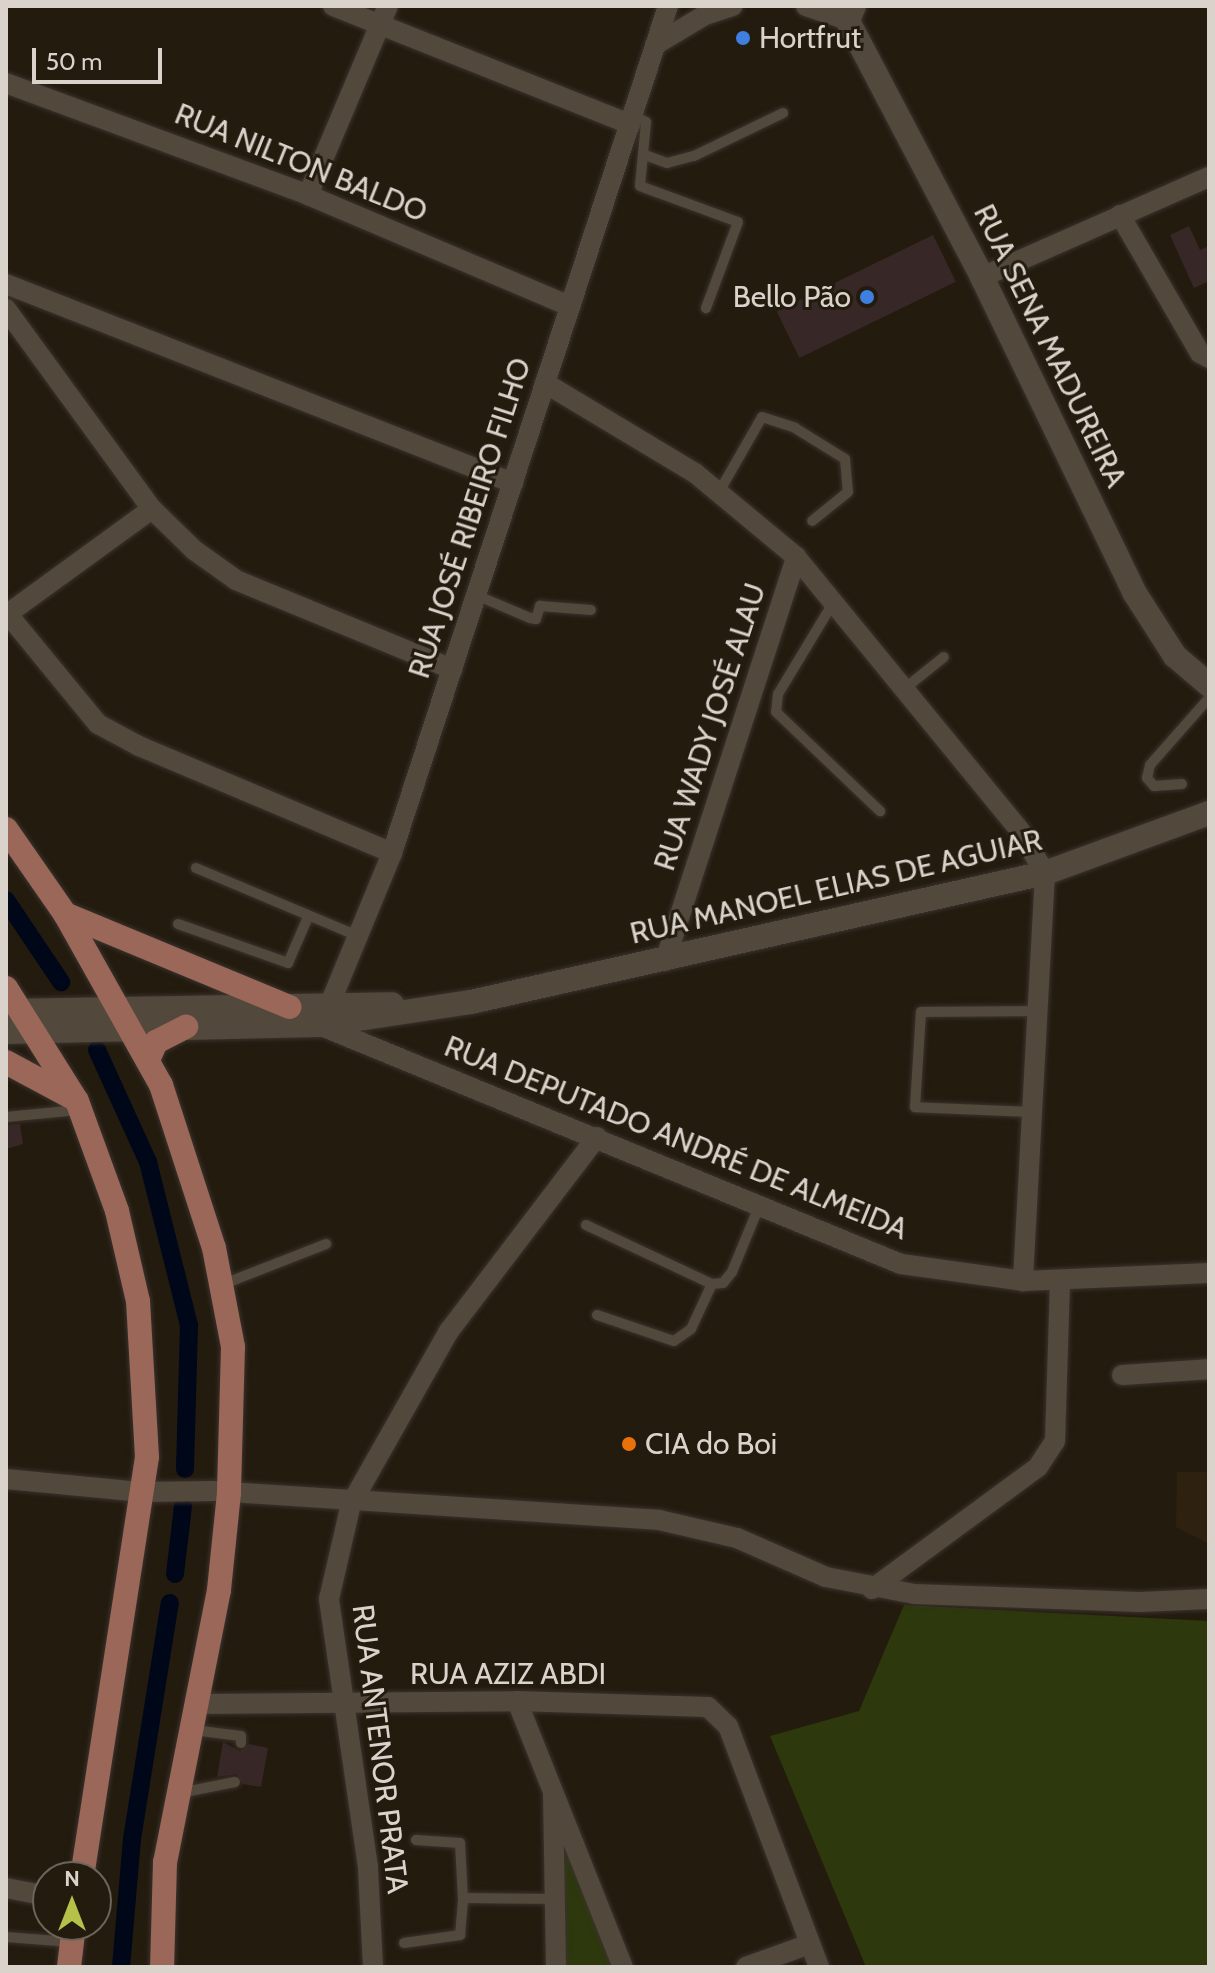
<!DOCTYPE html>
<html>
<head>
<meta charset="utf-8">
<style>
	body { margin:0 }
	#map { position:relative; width:1215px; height:1973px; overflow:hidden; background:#241b0f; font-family:Cabin,sans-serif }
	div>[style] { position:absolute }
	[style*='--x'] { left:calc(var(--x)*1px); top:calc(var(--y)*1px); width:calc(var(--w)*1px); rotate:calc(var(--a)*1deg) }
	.built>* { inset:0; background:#2f2110 }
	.green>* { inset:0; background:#2d380c }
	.canal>* { height:18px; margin:-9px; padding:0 9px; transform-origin:9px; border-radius:9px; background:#000719 }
	.building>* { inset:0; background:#382727; transform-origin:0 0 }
	.roads { filter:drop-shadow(0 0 2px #3a332d) drop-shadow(0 0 2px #3a332d) }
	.lane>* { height:10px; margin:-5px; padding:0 5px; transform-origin:5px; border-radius:5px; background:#53483c }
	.street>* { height:20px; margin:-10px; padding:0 10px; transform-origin:10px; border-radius:10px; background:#53483c }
	.secondary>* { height:24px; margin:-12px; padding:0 12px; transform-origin:12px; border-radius:12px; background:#53483c }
	.primary>* { height:24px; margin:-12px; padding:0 12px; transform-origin:12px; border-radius:12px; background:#9b6759 }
	.dots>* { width:22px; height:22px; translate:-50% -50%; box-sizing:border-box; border:4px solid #241b0f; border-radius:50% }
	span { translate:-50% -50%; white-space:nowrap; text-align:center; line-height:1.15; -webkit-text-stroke:6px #241b0f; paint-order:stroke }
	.poi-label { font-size:30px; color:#d9d3cb }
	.left { translate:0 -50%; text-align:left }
	.right { translate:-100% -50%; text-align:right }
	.street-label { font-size:30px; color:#d9d3cb }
	.frame { position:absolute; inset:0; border:8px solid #d9d3cb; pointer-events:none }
	.north { position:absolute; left:32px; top:1861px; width:80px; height:80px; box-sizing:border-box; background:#241b0f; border:2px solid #6c655a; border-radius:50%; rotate:0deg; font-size:22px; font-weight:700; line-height:32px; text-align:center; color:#d9d3cb }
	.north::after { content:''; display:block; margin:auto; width:28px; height:36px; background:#b4c24a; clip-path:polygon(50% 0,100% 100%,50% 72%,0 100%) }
	.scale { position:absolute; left:32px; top:48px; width:130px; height:36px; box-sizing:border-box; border:4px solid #d9d3cb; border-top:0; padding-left:10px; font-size:24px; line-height:28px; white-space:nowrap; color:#d9d3cb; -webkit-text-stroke:6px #241b0f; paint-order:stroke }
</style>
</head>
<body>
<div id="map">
	<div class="built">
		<div style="clip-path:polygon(1177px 1472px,1209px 1472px,1209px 1544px,1176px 1527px)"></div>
	</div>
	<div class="green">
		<div style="clip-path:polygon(904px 1605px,1209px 1621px,1209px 1967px,866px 1967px,770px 1736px,859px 1711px)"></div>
		<div style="clip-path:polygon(553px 1780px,623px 1967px,556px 1967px)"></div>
	</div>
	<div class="canal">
		<div style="--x:6;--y:900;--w:99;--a:56.1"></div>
		<div style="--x:97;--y:1050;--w:123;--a:65.5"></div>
		<div style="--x:148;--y:1162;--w:168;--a:75.9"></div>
		<div style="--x:189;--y:1325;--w:144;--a:91.6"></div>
		<div style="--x:175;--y:1574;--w:68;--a:-83.3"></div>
		<div style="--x:121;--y:1967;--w:128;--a:-85.1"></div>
		<div style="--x:132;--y:1839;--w:239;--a:-80.9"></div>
	</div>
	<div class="building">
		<div style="clip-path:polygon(1189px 226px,1200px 250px,1209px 246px,1209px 281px,1194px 288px,1170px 235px)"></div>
		<div style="left:933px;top:235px;width:52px;height:174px;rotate:64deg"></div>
		<div style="clip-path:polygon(20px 1124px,23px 1144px,6px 1149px,6px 1125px)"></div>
		<div style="clip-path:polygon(223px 1742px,240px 1751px,249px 1744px,268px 1748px,261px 1787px,243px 1784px,237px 1774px,217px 1777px)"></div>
	</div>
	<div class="roads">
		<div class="lane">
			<div style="--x:633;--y:115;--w:15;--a:28"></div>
			<div style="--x:646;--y:122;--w:64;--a:95.4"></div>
			<div style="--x:640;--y:186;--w:104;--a:20.2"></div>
			<div style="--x:738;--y:222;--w:92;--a:110.4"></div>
			<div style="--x:645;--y:155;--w:23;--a:20"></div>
			<div style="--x:667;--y:163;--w:28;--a:-15"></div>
			<div style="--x:694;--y:156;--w:99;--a:-25.8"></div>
			<div style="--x:719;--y:492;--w:86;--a:-60.2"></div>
			<div style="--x:762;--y:417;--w:35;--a:18"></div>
			<div style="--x:795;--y:428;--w:59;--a:31.8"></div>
			<div style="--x:845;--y:459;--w:33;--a:85"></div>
			<div style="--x:848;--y:492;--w:46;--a:141.1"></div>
			<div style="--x:476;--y:595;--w:59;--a:23.1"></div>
			<div style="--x:530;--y:618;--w:6;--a:9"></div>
			<div style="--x:536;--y:619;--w:14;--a:-73"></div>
			<div style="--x:540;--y:606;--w:51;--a:4.5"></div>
			<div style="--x:833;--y:603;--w:106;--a:121.1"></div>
			<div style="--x:778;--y:694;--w:18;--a:96"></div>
			<div style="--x:776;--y:712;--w:144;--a:43.6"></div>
			<div style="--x:904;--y:689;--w:51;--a:-38.7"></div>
			<div style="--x:1182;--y:784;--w:28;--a:176"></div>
			<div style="--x:1154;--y:786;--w:11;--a:-131"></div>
			<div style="--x:1147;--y:778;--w:13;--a:-77"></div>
			<div style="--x:1150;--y:765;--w:89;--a:-48.6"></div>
			<div style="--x:196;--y:868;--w:176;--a:22.8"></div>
			<div style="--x:178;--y:924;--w:117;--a:19.5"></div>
			<div style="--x:288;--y:963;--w:50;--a:-66.5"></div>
			<div style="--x:1032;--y:1112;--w:117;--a:-177.6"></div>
			<div style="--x:915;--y:1107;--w:95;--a:-86.4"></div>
			<div style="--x:921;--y:1012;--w:116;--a:-0.5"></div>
			<div style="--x:6;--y:1117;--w:72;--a:-5.6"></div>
			<div style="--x:586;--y:1225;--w:139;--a:25.1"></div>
			<div style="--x:712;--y:1284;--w:11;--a:-5"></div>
			<div style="--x:723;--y:1283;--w:14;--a:-51"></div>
			<div style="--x:732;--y:1272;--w:68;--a:-67.6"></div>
			<div style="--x:221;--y:1285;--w:113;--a:-21.3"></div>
			<div style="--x:597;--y:1315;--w:81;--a:18.7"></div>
			<div style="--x:674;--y:1341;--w:21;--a:-35"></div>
			<div style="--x:691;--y:1329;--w:50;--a:-65"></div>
			<div style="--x:193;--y:1730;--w:48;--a:7.1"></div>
			<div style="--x:241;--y:1736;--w:7;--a:90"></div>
			<div style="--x:180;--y:1793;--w:56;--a:-11.3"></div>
			<div style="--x:416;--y:1840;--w:44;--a:3.9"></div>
			<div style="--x:460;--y:1843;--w:55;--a:86.9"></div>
			<div style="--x:463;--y:1898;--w:92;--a:0.6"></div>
			<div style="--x:6;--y:1937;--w:65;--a:4.4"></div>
			<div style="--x:404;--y:1943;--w:57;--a:-8.1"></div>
			<div style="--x:460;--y:1935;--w:37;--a:-85"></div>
		</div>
		<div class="street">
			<div style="--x:333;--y:6;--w:320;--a:21.7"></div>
			<div style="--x:806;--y:6;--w:46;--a:18.8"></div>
			<div style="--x:850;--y:21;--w:16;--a:-68"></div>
			<div style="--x:655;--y:45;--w:58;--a:-31"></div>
			<div style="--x:705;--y:15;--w:29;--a:-18"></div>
			<div style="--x:6;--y:83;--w:322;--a:20.3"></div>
			<div style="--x:308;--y:195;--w:285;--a:23"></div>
			<div style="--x:308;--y:195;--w:205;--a:-67.1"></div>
			<div style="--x:1120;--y:215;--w:160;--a:59.9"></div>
			<div style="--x:1200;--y:353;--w:10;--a:29"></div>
			<div style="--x:982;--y:277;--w:248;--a:-23.8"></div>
			<div style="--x:6;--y:284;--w:545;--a:21.43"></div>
			<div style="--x:6;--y:309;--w:248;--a:53.9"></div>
			<div style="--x:152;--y:509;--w:59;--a:44.3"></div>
			<div style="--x:194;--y:550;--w:52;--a:35.5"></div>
			<div style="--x:236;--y:580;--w:234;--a:22.4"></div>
			<div style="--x:545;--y:383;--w:175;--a:31"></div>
			<div style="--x:695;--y:473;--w:131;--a:39.7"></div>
			<div style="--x:796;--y:557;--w:354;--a:50.7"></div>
			<div style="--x:1020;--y:831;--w:49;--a:59.2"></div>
			<div style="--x:1045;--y:873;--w:409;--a:93.1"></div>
			<div style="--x:6;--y:612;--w:145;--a:50.6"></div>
			<div style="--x:98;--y:724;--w:47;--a:28.2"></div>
			<div style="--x:139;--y:746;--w:275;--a:22.9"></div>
			<div style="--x:6;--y:615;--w:180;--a:-36"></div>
			<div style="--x:665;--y:961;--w:425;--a:-72"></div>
			<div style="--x:329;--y:1006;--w:165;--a:-67.6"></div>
			<div style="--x:392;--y:853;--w:891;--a:-71.95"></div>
			<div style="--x:319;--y:1025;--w:629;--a:22.33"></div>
			<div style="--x:901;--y:1264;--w:123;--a:7.9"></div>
			<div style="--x:1023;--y:1281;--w:186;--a:-2.5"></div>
			<div style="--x:1122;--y:1375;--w:87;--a:-3.9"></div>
			<div style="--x:6;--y:1479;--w:137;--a:5.5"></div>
			<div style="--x:142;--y:1492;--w:72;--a:-0.8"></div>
			<div style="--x:214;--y:1491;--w:446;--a:3.7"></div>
			<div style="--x:659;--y:1520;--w:80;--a:13"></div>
			<div style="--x:737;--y:1538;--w:97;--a:23.7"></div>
			<div style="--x:826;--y:1577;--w:90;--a:10.9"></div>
			<div style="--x:914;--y:1594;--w:226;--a:2"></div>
			<div style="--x:1140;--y:1602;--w:69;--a:-2.5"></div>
			<div style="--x:872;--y:1589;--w:206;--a:-36.3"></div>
			<div style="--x:1038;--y:1467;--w:31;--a:-57"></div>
			<div style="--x:1055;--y:1441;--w:160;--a:-88.2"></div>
			<div style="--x:517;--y:1701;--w:286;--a:68.3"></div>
			<div style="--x:199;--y:1704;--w:318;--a:-0.5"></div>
			<div style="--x:517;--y:1701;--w:191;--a:1.8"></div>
			<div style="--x:708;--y:1707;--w:28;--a:44"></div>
			<div style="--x:728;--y:1726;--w:258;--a:69.3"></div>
			<div style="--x:553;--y:1795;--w:172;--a:89"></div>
			<div style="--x:6;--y:1888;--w:43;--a:10.8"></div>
			<div style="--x:373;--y:1967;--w:100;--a:-92.9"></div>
			<div style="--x:368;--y:1867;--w:271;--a:-98.3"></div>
			<div style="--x:329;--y:1599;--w:98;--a:-77"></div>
			<div style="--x:351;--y:1504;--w:199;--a:-60.5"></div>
			<div style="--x:449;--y:1331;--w:244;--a:-52.7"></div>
			<div style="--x:746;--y:1967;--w:68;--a:-19.8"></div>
		</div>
		<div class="secondary">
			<div style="--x:840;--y:6;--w:306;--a:62.3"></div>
			<div style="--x:982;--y:277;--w:350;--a:64.2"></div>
			<div style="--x:1134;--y:592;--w:76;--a:57.4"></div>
			<div style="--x:1175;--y:656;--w:45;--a:40.5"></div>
			<div style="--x:6;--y:1011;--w:386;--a:-1"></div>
			<div style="--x:6;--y:1032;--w:313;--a:-1.3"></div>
			<div style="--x:319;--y:1025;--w:154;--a:-8.6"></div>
			<div style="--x:471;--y:1002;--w:588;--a:-12.67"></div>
			<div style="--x:1045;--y:873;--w:175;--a:-20.1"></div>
		</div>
		<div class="primary">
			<div style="--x:6;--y:829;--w:103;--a:55.2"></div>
			<div style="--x:65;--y:914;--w:196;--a:60.7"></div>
			<div style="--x:161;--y:1085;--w:171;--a:72"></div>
			<div style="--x:214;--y:1248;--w:101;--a:79.1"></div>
			<div style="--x:233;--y:1347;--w:146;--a:91.6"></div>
			<div style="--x:229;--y:1493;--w:98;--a:95.9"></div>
			<div style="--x:219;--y:1590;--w:277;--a:101.2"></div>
			<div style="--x:165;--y:1862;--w:105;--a:91.6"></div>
			<div style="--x:65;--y:914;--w:243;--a:22.5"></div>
			<div style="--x:6;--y:988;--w:133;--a:57.9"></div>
			<div style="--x:77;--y:1101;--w:117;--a:70"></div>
			<div style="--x:117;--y:1211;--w:92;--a:76.9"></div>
			<div style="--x:138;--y:1301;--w:156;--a:86.7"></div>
			<div style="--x:147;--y:1457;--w:425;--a:98.8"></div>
			<div style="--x:148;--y:1060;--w:20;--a:-66"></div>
			<div style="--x:156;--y:1042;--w:34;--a:-27"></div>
			<div style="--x:6;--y:1062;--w:74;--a:28.3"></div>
			<div style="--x:69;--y:1967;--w:42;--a:-83.2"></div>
		</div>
	</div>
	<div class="dots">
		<div style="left:743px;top:38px;background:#3f7fe0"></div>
		<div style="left:867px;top:297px;background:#3f7fe0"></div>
		<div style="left:629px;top:1444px;background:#e8710a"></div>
	</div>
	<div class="poi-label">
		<span class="left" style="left:759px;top:38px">Hortfrut</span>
		<span class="right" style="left:851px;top:297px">Bello Pão</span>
		<span class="left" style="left:645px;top:1444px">CIA do Boi</span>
	</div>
	<div class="street-label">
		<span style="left:301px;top:163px;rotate:22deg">RUA NILTON BALDO</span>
		<span style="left:1050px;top:346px;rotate:64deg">RUA SENA MADUREIRA</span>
		<span style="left:470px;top:518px;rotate:-72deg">RUA JOSÉ RIBEIRO FILHO</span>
		<span style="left:710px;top:727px;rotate:-72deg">RUA WADY JOSÉ ALAU</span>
		<span style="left:836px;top:887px;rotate:-13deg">RUA MANOEL ELIAS DE AGUIAR</span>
		<span style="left:676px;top:1138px;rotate:22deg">RUA DEPUTADO ANDRÉ DE ALMEIDA</span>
		<span style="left:508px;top:1674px">RUA AZIZ ABDI</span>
		<span style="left:380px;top:1749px;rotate:83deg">RUA ANTENOR PRATA</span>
	</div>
	<div class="frame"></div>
	<div class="north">N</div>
	<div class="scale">50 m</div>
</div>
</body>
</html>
